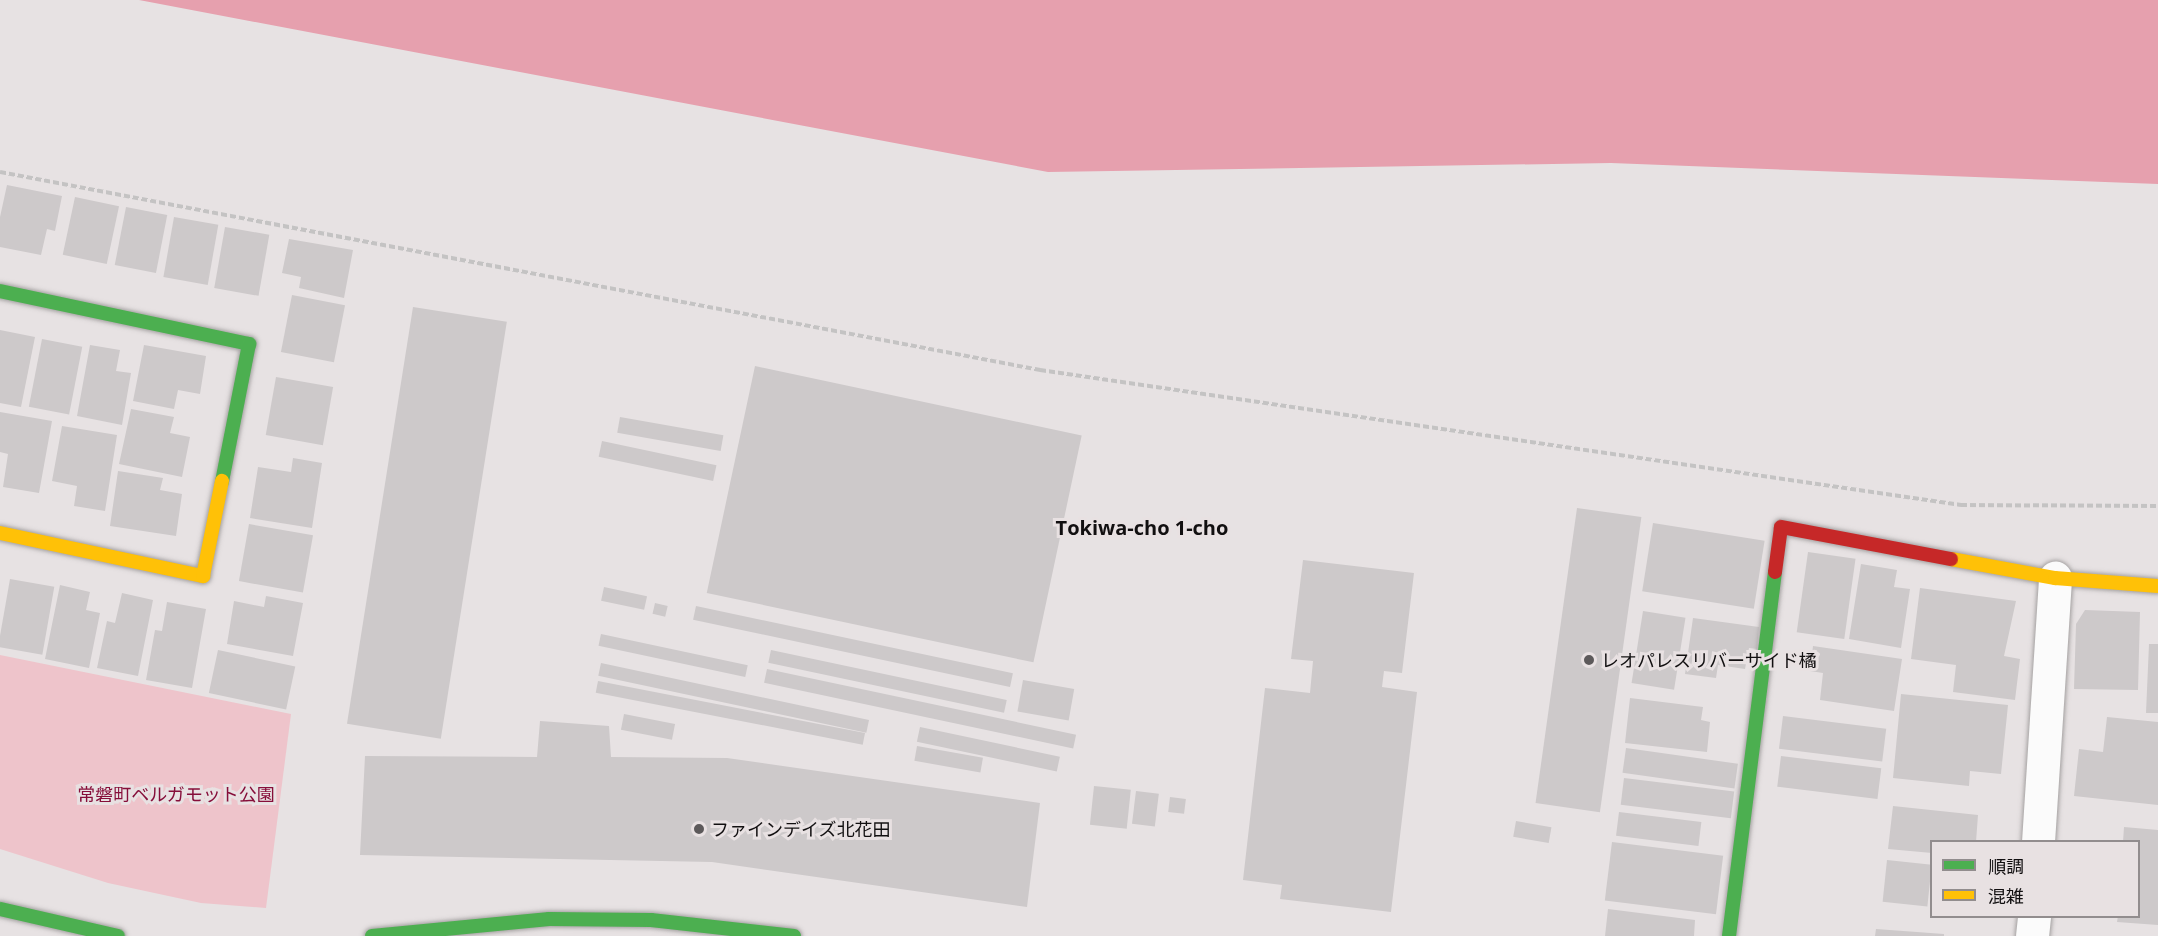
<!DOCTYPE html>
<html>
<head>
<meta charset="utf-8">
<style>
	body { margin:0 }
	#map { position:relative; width:2158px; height:936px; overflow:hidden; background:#e7e2e3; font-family:"Open Sans","Noto Sans JP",sans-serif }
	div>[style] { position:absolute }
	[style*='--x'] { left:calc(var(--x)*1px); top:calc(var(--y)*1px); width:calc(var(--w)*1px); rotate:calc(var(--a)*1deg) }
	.green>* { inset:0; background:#eec4cb }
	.water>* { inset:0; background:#e6a0ae }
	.building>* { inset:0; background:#cdc9ca; transform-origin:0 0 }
	.path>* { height:4px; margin-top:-2px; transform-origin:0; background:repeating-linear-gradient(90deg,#c4c3c3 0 6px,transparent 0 9px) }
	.roads { filter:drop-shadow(0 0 2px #a5a2a2) drop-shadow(0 0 2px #a5a2a2) }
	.street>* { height:33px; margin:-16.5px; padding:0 16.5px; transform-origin:16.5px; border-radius:16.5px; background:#fbfbfb }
	.fast>* { height:14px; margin:-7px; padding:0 7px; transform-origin:7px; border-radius:7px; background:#4caf50 }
	.slow>* { height:14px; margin:-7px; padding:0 7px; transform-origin:7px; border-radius:7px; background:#ffc107 }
	.jam>* { height:14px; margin:-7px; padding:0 7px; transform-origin:7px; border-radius:7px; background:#c62828 }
	.dots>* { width:16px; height:16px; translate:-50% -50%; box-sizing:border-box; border:3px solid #e8e1e2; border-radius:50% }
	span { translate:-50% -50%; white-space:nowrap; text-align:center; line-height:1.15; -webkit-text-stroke:6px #e8e1e2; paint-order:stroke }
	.poi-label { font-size:18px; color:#110f10 }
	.left { translate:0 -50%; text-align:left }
	.park-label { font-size:18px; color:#860e3a }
	.neighbourhood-label { font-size:20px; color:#110f10; font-weight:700 }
	.legend { position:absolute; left:1930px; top:840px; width:210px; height:78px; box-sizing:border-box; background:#e8e1e2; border:2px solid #928d8e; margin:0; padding:8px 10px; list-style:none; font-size:18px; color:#110f10 }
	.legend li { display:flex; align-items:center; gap:12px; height:30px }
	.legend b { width:30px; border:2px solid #928d8e }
</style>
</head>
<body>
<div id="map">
	<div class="green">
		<div style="clip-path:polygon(0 655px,291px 714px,266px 908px,201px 903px,108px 883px,0 849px)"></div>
	</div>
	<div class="water">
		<div style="clip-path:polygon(139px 0,2158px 0,2158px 184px,1611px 163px,1048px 172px)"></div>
	</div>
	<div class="building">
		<div style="clip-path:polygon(7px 185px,62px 196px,55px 231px,47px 229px,41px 255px,0 247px,0 217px)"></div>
		<div style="left:75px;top:197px;width:45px;height:59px;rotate:12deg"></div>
		<div style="left:126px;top:207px;width:42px;height:59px;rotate:11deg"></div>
		<div style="left:174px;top:217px;width:45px;height:61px;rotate:10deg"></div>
		<div style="left:225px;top:227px;width:45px;height:62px;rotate:10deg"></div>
		<div style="clip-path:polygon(289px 239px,353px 250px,344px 298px,299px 288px,301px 277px,282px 273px)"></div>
		<div style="left:292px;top:295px;width:54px;height:58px;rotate:11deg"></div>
		<div style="left:413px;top:307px;width:95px;height:422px;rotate:9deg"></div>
		<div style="clip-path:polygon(0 330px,35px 337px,21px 407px,0 403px)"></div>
		<div style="left:42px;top:339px;width:41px;height:69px;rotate:11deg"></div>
		<div style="clip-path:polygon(90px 345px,120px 350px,116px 371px,131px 373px,122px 425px,77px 416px)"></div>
		<div style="clip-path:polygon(144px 345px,206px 356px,200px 394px,178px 390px,174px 409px,133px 401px)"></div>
		<div style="left:755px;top:366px;width:334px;height:232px;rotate:12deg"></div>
		<div style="left:276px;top:377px;width:58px;height:59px;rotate:10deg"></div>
		<div style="clip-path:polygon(131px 409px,174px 417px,170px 433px,190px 437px,182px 477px,119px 464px)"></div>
		<div style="clip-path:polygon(0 412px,52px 421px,39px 493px,3px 487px,8px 454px,0 452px)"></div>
		<div style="left:620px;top:417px;width:105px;height:16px;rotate:10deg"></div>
		<div style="clip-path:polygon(62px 426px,117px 435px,105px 511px,74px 506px,77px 486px,52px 481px)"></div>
		<div style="left:602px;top:441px;width:117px;height:16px;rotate:12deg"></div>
		<div style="clip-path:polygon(293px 458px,322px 463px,312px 528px,250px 518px,258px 467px,291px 472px)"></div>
		<div style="clip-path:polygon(118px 471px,163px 478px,160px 490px,182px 494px,176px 536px,110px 526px)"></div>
		<div style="left:1577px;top:508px;width:65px;height:298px;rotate:8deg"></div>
		<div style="left:1653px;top:523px;width:113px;height:69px;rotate:9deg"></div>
		<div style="left:249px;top:524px;width:65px;height:58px;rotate:10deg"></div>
		<div style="left:1808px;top:552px;width:48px;height:81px;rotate:8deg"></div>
		<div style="clip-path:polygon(1303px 560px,1414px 573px,1402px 673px,1384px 671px,1382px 687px,1417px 692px,1391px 912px,1280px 899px,1282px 885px,1243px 880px,1265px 688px,1310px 693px,1313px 661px,1291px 659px)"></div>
		<div style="clip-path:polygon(1861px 564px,1897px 570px,1894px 587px,1910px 589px,1901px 648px,1849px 639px)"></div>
		<div style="left:10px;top:579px;width:45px;height:69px;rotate:10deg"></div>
		<div style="clip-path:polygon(60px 585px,90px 592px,86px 610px,100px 613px,89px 668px,45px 659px)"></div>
		<div style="left:604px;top:587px;width:44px;height:14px;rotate:12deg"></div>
		<div style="clip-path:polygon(1920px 588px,2016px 601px,2004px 656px,2020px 659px,2015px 700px,1953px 692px,1956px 665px,1911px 659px)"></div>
		<div style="clip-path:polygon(122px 593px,153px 600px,138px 676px,97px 668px,107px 621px,115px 623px)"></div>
		<div style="clip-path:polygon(266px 596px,303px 603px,293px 656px,227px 644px,234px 601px,264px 607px)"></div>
		<div style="clip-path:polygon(167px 602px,206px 609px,192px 688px,146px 680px,155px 630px,162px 631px)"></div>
		<div style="left:655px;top:603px;width:13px;height:11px;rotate:13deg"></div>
		<div style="left:696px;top:606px;width:324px;height:14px;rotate:12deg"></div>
		<div style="clip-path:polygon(2085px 610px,2140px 612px,2138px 690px,2074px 689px,2076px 624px)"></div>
		<div style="left:1643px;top:611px;width:43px;height:73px;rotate:9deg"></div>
		<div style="clip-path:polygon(1693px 618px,1759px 627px,1757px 649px,1749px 648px,1745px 669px,1718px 665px,1716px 678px,1685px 674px)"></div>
		<div style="left:601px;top:634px;width:150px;height:12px;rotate:12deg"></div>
		<div style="clip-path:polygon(2149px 644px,2158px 644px,2158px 713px,2146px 713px)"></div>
		<div style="clip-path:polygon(1813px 646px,1902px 659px,1894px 711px,1820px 700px,1823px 673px,1810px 671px)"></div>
		<div style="left:218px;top:650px;width:79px;height:44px;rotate:12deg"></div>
		<div style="left:771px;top:650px;width:241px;height:13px;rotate:12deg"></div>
		<div style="left:601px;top:663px;width:274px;height:13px;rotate:12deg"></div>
		<div style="left:767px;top:669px;width:316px;height:14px;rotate:12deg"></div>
		<div style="left:1023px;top:680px;width:52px;height:32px;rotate:10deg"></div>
		<div style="left:598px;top:681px;width:272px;height:12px;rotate:11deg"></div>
		<div style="clip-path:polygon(1901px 694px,2008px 705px,2001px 774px,1970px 771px,1969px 786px,1893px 778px)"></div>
		<div style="clip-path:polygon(1630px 698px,1703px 707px,1701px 720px,1710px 722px,1707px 752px,1625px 743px)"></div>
		<div style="left:624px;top:714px;width:52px;height:16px;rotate:11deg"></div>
		<div style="left:1783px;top:716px;width:104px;height:33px;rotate:7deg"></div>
		<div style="clip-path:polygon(2107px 717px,2158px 722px,2158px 805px,2074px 796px,2079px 749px,2103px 752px)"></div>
		<div style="clip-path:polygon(540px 721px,609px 726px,611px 757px,727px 758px,1040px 803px,1027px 907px,712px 862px,360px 855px,365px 756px,537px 757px)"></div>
		<div style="left:920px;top:727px;width:143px;height:15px;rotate:12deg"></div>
		<div style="left:917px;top:746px;width:67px;height:15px;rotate:10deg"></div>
		<div style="left:1626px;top:748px;width:113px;height:25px;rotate:8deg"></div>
		<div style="left:1781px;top:756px;width:101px;height:31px;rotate:7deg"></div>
		<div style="left:1624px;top:778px;width:111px;height:27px;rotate:7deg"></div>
		<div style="left:1094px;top:786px;width:37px;height:39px;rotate:6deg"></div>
		<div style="left:1136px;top:791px;width:23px;height:33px;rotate:7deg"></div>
		<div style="left:1170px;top:797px;width:16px;height:15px;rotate:7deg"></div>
		<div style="clip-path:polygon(1893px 806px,1978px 815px,1976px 842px,1932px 842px,1932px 853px,1888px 849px)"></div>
		<div style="left:1619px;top:812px;width:83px;height:24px;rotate:7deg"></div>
		<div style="left:1516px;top:821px;width:36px;height:16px;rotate:10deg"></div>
		<div style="clip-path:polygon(2124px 827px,2158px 830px,2158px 925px,2117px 922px,2118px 916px,2138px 916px,2138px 842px,2123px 842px)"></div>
		<div style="left:1612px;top:842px;width:112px;height:59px;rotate:7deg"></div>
		<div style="left:1887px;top:860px;width:45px;height:42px;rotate:6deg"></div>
		<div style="clip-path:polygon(1608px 909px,1695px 920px,1694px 936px,1605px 936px)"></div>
		<div style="clip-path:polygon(1876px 929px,1944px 934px,1944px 936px,1875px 936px)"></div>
	</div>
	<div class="path">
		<div style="--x:0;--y:172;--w:1059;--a:10.78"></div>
		<div style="--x:1040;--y:370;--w:931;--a:8.34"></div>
		<div style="--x:1961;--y:505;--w:197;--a:0.3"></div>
	</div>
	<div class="roads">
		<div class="street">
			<div style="--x:2038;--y:842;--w:265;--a:-86.3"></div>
			<div style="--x:2032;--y:936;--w:20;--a:-84"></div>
		</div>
		<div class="fast">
			<div style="--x:0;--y:291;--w:255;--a:12"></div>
			<div style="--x:249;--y:344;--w:140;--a:101.1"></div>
			<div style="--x:0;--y:909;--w:121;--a:12.9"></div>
			<div style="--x:372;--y:936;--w:178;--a:-5.5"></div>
			<div style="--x:549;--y:919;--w:102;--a:0.6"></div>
			<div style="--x:651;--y:920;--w:144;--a:6.4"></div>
			<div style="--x:1729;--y:936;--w:367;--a:-82.8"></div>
		</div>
		<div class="slow">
			<div style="--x:0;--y:533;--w:208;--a:12"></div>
			<div style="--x:203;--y:576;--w:97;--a:-78.7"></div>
			<div style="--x:1951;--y:559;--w:106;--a:10.4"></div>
			<div style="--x:2055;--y:578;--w:103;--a:4.4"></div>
		</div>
		<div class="jam">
			<div style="--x:1775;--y:572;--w:45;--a:-82.4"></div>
			<div style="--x:1781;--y:527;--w:173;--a:10.7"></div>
		</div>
	</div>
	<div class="dots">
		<div style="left:1589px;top:660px;background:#5c595a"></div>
		<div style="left:699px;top:829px;background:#5c595a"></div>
	</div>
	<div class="poi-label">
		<span class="left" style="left:1601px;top:660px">レオパレスリバーサイド橘</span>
		<span class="left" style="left:711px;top:829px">ファインデイズ北花田</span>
	</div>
	<div class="park-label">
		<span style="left:176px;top:794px">常磐町ベルガモット公園</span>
	</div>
	<div class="neighbourhood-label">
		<span style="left:1142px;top:527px">Tokiwa-cho 1-cho</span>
	</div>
	<ul class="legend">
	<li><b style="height:8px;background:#4caf50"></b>順調</li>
	<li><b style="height:8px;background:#ffc107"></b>混雑</li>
	</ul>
</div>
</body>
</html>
